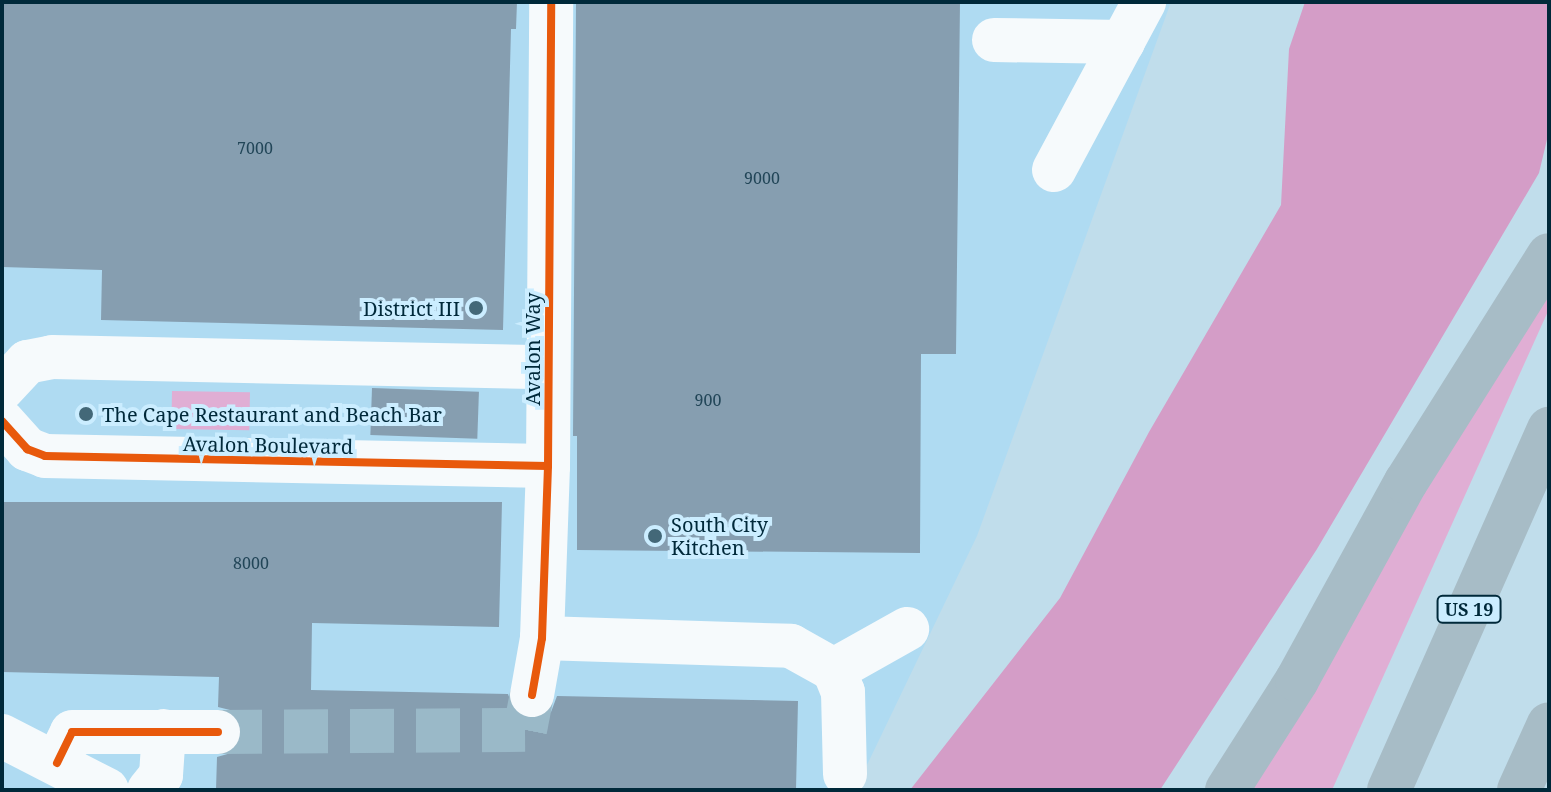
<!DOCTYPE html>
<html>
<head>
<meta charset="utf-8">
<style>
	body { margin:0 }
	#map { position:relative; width:1551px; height:792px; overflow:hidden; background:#c0ddeb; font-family:"Noto Serif",serif }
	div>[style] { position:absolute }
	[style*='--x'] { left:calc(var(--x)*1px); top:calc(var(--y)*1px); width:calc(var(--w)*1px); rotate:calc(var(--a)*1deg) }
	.built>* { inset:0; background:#afdbf2 }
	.green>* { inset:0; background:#e0aed4; transform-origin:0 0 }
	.forest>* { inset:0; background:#d49dc7 }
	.building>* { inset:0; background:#869eb0; transform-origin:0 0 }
	.minor-tunnel>* { height:44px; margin-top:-22px; transform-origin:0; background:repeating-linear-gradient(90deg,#9ab9c8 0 44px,transparent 0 66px) }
	.minor>* { height:44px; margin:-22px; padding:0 22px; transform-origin:22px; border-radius:22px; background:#f6fafc }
	.highway>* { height:44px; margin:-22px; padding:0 22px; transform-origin:22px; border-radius:22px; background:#a7bcc6 }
	.cycleway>* { height:8px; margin:-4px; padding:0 4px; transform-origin:4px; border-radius:4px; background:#e8590c }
	.dots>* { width:22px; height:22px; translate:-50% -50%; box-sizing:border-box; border:4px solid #cbedff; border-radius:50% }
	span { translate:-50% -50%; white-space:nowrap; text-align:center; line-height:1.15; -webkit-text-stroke:8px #cbedff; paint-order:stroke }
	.number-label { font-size:16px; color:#224658 }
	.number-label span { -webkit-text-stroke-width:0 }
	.shield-label span { padding:2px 6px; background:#cbedff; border:2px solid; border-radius:6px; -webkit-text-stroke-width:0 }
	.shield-label { font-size:18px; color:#00293a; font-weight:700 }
	.poi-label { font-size:20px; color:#00293a }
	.right { translate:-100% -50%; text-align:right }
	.left { translate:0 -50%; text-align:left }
	.street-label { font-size:20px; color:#00293a }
	.frame { position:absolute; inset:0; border:4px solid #00293a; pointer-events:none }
</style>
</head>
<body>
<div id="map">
	<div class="built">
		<div style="clip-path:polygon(2px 2px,1171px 2px,977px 536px,855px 790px,2px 790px)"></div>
	</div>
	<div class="green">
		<div style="clip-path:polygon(1549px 268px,1549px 309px,1332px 790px,1243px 790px)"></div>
		<div style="left:172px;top:391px;width:78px;height:38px;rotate:1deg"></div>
	</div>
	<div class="forest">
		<div style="clip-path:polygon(1305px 2px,1549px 2px,1549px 131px,1539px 173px,1317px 549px,1160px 790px,910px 790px,1060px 598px,1149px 432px,1281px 205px,1289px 49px)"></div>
	</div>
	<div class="building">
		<div style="clip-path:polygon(2px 2px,517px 2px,516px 29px,511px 29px,503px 330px,101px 320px,102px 270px,2px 267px)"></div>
		<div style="clip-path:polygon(576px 2px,960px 2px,956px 354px,921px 354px,920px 553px,577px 550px,577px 436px,573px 436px)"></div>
		<div style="left:372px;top:388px;width:107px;height:47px;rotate:2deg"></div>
		<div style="clip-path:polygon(2px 502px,502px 502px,499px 627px,312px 623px,311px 690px,508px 694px,515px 714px,528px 720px,540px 719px,551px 712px,557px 696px,798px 701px,796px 790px,216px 790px,217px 757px,231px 753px,240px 744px,243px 733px,239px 719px,230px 710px,218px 707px,219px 677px,2px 672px)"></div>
	</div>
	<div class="minor-tunnel">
		<div style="--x:218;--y:732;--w:307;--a:-0.4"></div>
		<div style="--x:525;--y:730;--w:36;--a:-79"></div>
	</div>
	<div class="minor">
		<div style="--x:994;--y:40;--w:129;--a:0.9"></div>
		<div style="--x:1054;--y:170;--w:191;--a:-61.8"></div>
		<div style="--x:2;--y:389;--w:37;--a:-47"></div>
		<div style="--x:27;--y:362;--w:25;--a:-11"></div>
		<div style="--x:52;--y:357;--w:495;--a:1.2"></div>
		<div style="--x:2;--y:421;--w:38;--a:48"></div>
		<div style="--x:27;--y:449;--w:19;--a:21"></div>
		<div style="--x:45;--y:456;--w:503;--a:1.14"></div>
		<div style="--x:542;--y:638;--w:249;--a:1.8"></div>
		<div style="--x:791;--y:646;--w:49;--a:29.2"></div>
		<div style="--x:834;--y:670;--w:24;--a:68"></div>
		<div style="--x:843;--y:692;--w:82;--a:88.6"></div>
		<div style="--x:834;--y:670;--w:84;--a:-29.3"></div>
		<div style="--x:532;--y:695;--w:58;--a:-80"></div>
		<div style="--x:542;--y:638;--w:172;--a:-88"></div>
		<div style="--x:548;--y:466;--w:464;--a:-89.6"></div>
		<div style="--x:2;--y:736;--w:118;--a:27.2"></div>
		<div style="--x:57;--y:763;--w:34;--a:-64"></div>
		<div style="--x:72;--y:732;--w:146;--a:0"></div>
		<div style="--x:149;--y:790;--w:19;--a:-51"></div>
		<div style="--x:161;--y:775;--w:44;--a:-86.1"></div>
	</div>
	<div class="highway">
		<div style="--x:1227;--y:790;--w:130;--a:-57.5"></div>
		<div style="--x:1297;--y:680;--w:226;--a:-61.2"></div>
		<div style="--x:1406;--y:482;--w:268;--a:-57.8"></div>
		<div style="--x:1389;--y:790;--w:395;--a:-66.1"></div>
		<div style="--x:1519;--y:790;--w:72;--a:-65.6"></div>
	</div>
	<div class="cycleway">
		<div style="--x:2;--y:421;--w:38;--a:48"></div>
		<div style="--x:27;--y:449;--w:19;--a:21"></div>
		<div style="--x:45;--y:456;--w:503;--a:1.14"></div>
		<div style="--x:532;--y:695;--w:58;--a:-80"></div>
		<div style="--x:542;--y:638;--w:172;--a:-88"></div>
		<div style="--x:548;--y:466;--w:464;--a:-89.6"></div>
		<div style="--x:57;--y:763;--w:34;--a:-64"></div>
		<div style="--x:72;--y:732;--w:146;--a:0"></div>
	</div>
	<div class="dots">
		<div style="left:476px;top:308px;background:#436878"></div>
		<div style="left:86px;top:414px;background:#436878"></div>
		<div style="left:655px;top:536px;background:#436878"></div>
	</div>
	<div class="number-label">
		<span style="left:255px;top:148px">7000</span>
		<span style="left:762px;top:178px">9000</span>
		<span style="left:708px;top:400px">900</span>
		<span style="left:251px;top:563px">8000</span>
	</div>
	<div class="shield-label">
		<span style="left:1469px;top:609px">US 19</span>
	</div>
	<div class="poi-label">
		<span class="right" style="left:460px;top:308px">District III</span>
		<span class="left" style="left:102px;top:414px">The Cape Restaurant and Beach Bar</span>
		<span class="left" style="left:671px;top:536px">South City<br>Kitchen</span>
	</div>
	<div class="street-label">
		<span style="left:532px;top:349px;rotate:-90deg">Avalon Way</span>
		<span style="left:268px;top:445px;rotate:1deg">Avalon Boulevard</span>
	</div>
	<div class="frame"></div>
</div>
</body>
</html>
